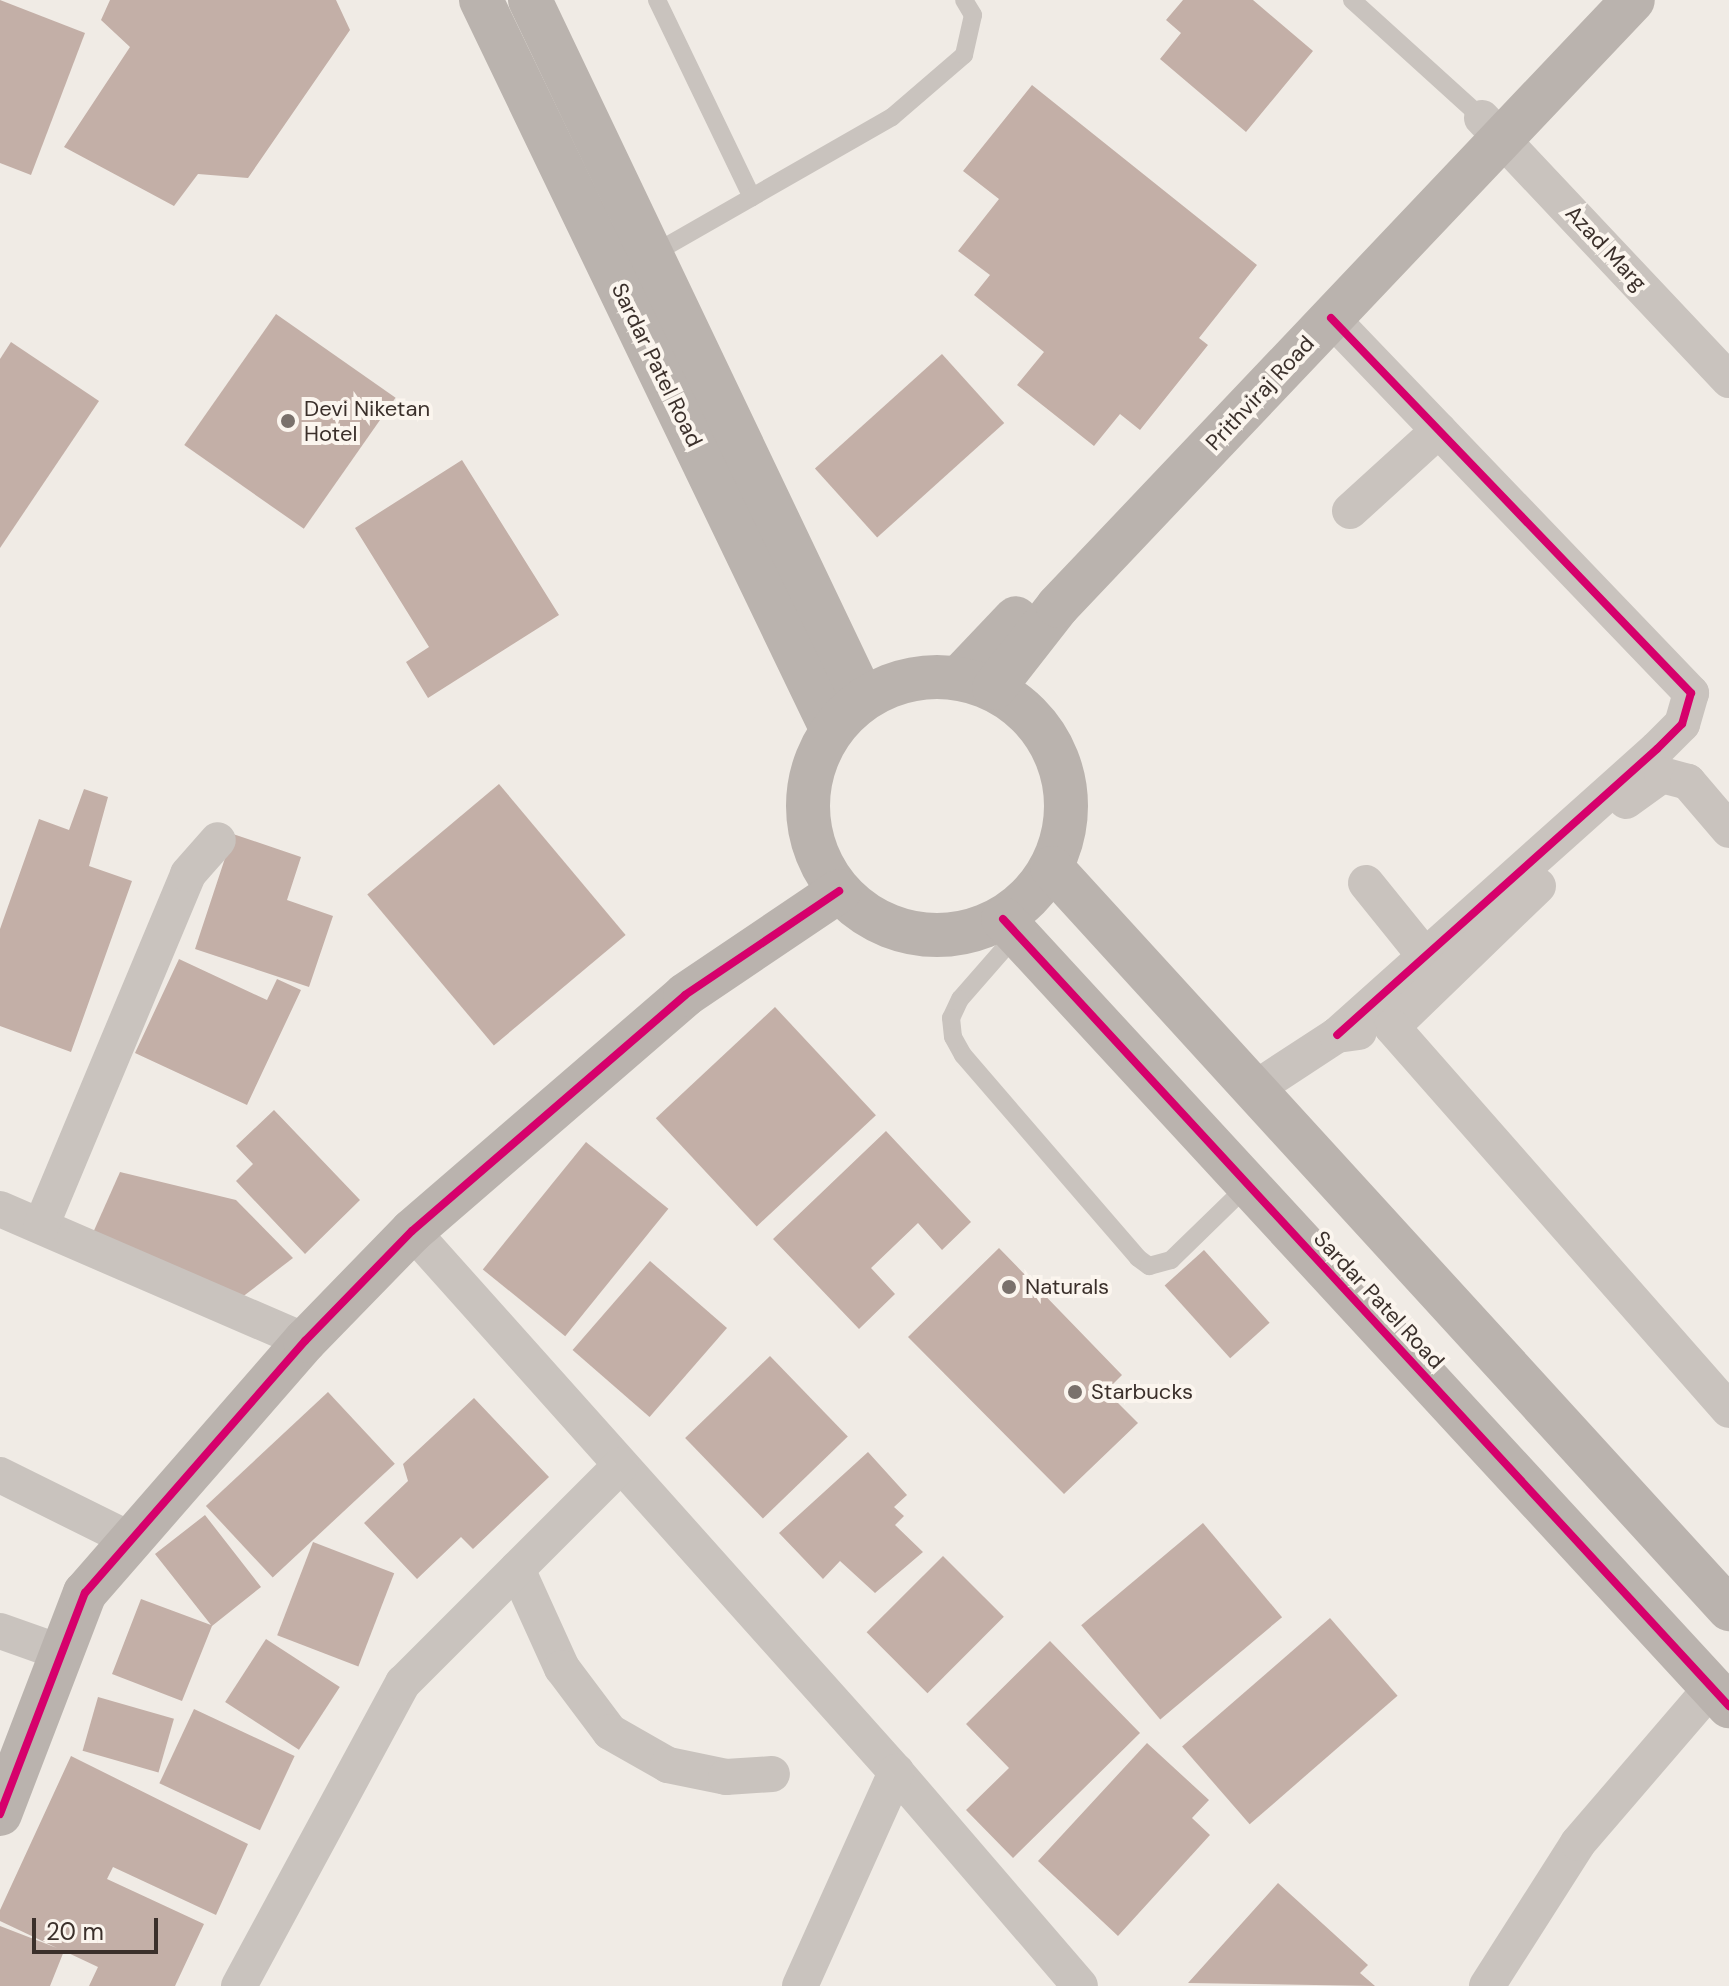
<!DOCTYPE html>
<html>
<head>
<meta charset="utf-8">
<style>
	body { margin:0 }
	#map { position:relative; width:1729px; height:1986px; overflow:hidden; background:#f0ebe5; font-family:"DM Sans",sans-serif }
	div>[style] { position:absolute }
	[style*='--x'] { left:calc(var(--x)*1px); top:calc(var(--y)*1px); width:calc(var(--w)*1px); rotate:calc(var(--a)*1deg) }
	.building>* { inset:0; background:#c3afa7; transform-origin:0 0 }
	.lane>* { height:18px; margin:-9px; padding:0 9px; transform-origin:9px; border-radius:9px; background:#c9c3be }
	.street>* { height:36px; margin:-18px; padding:0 18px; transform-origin:18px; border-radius:18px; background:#c9c3be }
	.secondary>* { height:44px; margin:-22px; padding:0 22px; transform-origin:22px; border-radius:22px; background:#bab3ae }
	.secondary>.ring { margin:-22px; padding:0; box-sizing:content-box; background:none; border:44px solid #bab3ae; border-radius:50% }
	.cycleway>* { height:8px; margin:-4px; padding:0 4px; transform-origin:4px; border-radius:4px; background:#d6006c }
	.dots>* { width:22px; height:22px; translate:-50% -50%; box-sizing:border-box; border:4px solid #fbf5ee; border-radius:50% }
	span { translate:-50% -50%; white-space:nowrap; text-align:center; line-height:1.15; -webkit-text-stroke:8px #fbf5ee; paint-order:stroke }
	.street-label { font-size:22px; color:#3b302b }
	.poi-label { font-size:22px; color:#3b302b }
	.left { translate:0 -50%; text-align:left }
	.scale { position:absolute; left:32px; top:1918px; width:126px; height:36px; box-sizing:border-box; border:4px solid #3b302b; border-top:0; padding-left:10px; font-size:24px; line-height:28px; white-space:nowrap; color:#3b302b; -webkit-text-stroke:6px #fbf5ee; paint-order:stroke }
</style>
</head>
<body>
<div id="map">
	<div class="building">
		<div style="clip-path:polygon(0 0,85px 33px,31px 175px,0 163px)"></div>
		<div style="clip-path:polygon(110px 0,336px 0,350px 30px,248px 178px,198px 174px,174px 206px,64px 147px,130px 47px,101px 20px)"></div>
		<div style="clip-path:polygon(1183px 0,1253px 0,1313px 51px,1246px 132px,1160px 59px,1181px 33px,1166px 20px)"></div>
		<div style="clip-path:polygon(1032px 85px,1257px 265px,1199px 338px,1208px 345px,1140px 430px,1120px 414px,1094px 446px,1017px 385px,1044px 352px,974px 295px,990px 275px,958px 251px,999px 199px,963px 171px)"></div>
		<div style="left:276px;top:314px;width:146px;height:160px;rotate:35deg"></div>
		<div style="clip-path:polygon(11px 342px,99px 401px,0 548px,0 359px)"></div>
		<div style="left:942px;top:354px;width:93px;height:171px;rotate:48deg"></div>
		<div style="clip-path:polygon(462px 460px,559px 615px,428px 698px,406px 662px,429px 647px,355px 528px)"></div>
		<div style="left:499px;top:784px;width:197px;height:172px;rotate:50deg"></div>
		<div style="clip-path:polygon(84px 789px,108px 797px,89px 866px,132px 881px,71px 1052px,0 1026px,0 929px,39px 819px,69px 830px)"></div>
		<div style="clip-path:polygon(233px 834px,301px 857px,287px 900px,333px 916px,309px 987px,195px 949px)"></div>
		<div style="clip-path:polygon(179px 959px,267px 1000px,277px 979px,301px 990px,247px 1105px,135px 1053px)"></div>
		<div style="left:775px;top:1007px;width:148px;height:163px;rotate:47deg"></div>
		<div style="clip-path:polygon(274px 1110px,360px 1200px,305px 1254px,236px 1181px,253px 1164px,236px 1146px)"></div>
		<div style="clip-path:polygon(886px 1131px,971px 1222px,942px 1250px,918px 1223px,871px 1268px,895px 1294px,859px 1329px,773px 1239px)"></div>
		<div style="left:586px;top:1142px;width:106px;height:164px;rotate:39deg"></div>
		<div style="clip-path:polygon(120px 1172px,236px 1200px,293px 1258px,237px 1301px,92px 1235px)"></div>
		<div style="clip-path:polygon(999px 1248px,1122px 1375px,1106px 1391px,1138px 1423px,1064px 1494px,908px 1337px)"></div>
		<div style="left:1204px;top:1250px;width:98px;height:53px;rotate:48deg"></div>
		<div style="left:650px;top:1261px;width:102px;height:118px;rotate:41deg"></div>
		<div style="left:770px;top:1356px;width:112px;height:118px;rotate:46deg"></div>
		<div style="left:328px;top:1392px;width:98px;height:167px;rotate:47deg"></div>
		<div style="clip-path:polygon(474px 1398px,549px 1477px,473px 1549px,461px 1537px,417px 1579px,364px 1523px,408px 1481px,403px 1464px)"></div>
		<div style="clip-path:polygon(868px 1452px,907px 1495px,894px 1507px,904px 1516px,895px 1525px,923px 1552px,875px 1593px,840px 1561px,823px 1579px,779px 1533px)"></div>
		<div style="clip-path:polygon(205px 1515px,261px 1587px,212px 1626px,182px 1701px,112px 1674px,141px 1599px,211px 1625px,155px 1554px)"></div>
		<div style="left:1203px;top:1523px;width:123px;height:159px;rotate:50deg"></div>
		<div style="left:313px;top:1542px;width:87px;height:100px;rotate:21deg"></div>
		<div style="left:943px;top:1556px;width:86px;height:108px;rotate:45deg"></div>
		<div style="left:1330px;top:1618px;width:103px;height:196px;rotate:49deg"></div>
		<div style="left:266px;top:1639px;width:88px;height:75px;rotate:33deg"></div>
		<div style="clip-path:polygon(1050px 1641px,1140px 1733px,1013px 1858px,966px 1810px,1009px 1768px,966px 1724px)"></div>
		<div style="left:98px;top:1697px;width:79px;height:56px;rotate:16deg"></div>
		<div style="left:194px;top:1709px;width:111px;height:82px;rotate:25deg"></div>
		<div style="clip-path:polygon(1147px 1743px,1209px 1800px,1192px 1818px,1210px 1835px,1118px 1936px,1038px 1861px)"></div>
		<div style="clip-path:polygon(71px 1756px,248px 1844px,216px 1915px,113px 1867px,107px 1879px,204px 1924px,175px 1986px,89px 1986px,98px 1967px,64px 1951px,50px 1986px,0 1986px,0 1926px,57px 1948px,0 1921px,0 1910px)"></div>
		<div style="clip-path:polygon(1278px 1883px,1368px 1965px,1360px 1973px,1375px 1986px,1188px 1983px)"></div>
	</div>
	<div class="lane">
		<div style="--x:657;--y:0;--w:219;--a:64.3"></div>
		<div style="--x:1352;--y:0;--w:176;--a:42.2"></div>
		<div style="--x:651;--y:255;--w:278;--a:-29.8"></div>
		<div style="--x:892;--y:117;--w:95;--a:-40.7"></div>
		<div style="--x:964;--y:55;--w:41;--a:-77.3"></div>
		<div style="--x:973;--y:15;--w:17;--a:-121"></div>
		<div style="--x:1017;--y:934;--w:86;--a:131.2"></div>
		<div style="--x:960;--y:999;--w:21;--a:115"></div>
		<div style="--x:951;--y:1018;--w:19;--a:84"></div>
		<div style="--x:953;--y:1037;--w:21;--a:61"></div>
		<div style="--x:963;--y:1055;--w:268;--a:49.2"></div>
		<div style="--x:1138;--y:1258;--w:14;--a:36"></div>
		<div style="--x:1149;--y:1266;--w:23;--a:-15"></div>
		<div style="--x:1171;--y:1260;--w:107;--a:-44.2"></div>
	</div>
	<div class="street">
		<div style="--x:1482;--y:118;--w:360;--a:46.7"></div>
		<div style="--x:1331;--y:318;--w:520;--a:46.17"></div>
		<div style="--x:1691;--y:693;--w:32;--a:106"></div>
		<div style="--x:1682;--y:724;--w:35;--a:135"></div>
		<div style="--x:1657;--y:749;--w:429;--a:138.2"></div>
		<div style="--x:1350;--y:511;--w:120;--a:-42.3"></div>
		<div style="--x:1626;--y:801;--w:44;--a:-35.8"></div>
		<div style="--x:1662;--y:775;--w:27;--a:15"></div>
		<div style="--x:1688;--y:782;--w:63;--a:49.5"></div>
		<div style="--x:1366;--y:883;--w:94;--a:51.1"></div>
		<div style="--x:1538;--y:886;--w:203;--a:136"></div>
		<div style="--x:1392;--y:1027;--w:510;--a:48.66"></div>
		<div style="--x:1253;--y:1090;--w:100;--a:-33.2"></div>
		<div style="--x:1337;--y:1035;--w:22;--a:-8"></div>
		<div style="--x:0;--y:1209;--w:332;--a:23.4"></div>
		<div style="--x:41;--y:1226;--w:381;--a:-67.3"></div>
		<div style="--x:188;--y:874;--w:45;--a:-48.6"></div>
		<div style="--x:412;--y:1231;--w:726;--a:48.18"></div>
		<div style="--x:896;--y:1772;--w:282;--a:49.3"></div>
		<div style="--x:0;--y:1475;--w:146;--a:26.4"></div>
		<div style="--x:517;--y:1569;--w:109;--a:65.6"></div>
		<div style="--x:562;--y:1668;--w:80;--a:53.1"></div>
		<div style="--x:610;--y:1732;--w:67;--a:29.6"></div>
		<div style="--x:668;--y:1765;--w:59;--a:11.7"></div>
		<div style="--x:726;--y:1777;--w:46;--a:-3.7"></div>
		<div style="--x:0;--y:1631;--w:69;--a:19.5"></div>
		<div style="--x:239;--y:1986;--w:345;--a:-61.6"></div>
		<div style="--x:403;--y:1683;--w:308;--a:-45"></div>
		<div style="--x:800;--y:1986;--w:235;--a:-65.8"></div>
		<div style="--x:1487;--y:1986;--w:169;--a:-57.5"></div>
		<div style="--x:1578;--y:1843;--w:206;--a:-49.3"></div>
	</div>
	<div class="secondary">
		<div style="--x:481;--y:0;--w:810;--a:64.32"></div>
		<div style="--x:530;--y:0;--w:774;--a:64.53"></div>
		<div style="--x:960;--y:677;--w:81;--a:-46.5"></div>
		<div class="ring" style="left:808px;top:677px;width:214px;height:214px"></div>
		<div style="--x:994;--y:688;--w:104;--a:-52"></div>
		<div style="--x:1058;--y:606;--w:835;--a:-46.5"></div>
		<div style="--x:1052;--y:868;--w:1004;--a:47.58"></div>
		<div style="--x:1003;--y:919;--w:1071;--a:47.31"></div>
		<div style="--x:0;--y:1814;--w:237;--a:-69"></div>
		<div style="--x:85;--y:1593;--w:335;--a:-48.9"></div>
		<div style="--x:305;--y:1341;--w:153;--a:-45.8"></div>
		<div style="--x:412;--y:1231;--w:361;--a:-40.8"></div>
		<div style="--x:685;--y:995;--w:186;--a:-34"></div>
	</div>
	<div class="cycleway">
		<div style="--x:1331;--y:318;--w:520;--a:46.17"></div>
		<div style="--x:1691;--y:693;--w:32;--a:106"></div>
		<div style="--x:1682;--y:724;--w:35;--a:135"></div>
		<div style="--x:1657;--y:749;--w:429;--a:138.2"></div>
		<div style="--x:1003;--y:919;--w:1071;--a:47.31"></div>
		<div style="--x:0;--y:1814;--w:237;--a:-69"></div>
		<div style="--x:85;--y:1593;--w:335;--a:-48.9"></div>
		<div style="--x:305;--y:1341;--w:153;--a:-45.8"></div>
		<div style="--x:412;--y:1231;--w:361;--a:-40.8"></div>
		<div style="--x:685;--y:995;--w:186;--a:-34"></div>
	</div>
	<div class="dots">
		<div style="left:288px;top:421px;background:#7a716c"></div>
		<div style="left:1009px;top:1287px;background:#7a716c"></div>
		<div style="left:1075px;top:1392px;background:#7a716c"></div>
	</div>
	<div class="street-label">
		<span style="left:1606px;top:248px;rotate:47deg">Azad Marg</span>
		<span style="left:657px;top:365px;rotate:64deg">Sardar Patel Road</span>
		<span style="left:1260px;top:393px;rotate:-47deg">Prithviraj Road</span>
		<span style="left:1379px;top:1300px;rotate:47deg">Sardar Patel Road</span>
	</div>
	<div class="poi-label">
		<span class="left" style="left:304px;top:421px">Devi Niketan<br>Hotel</span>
		<span class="left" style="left:1025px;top:1287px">Naturals</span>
		<span class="left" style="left:1091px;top:1392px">Starbucks</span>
	</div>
	<div class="scale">20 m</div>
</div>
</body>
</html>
